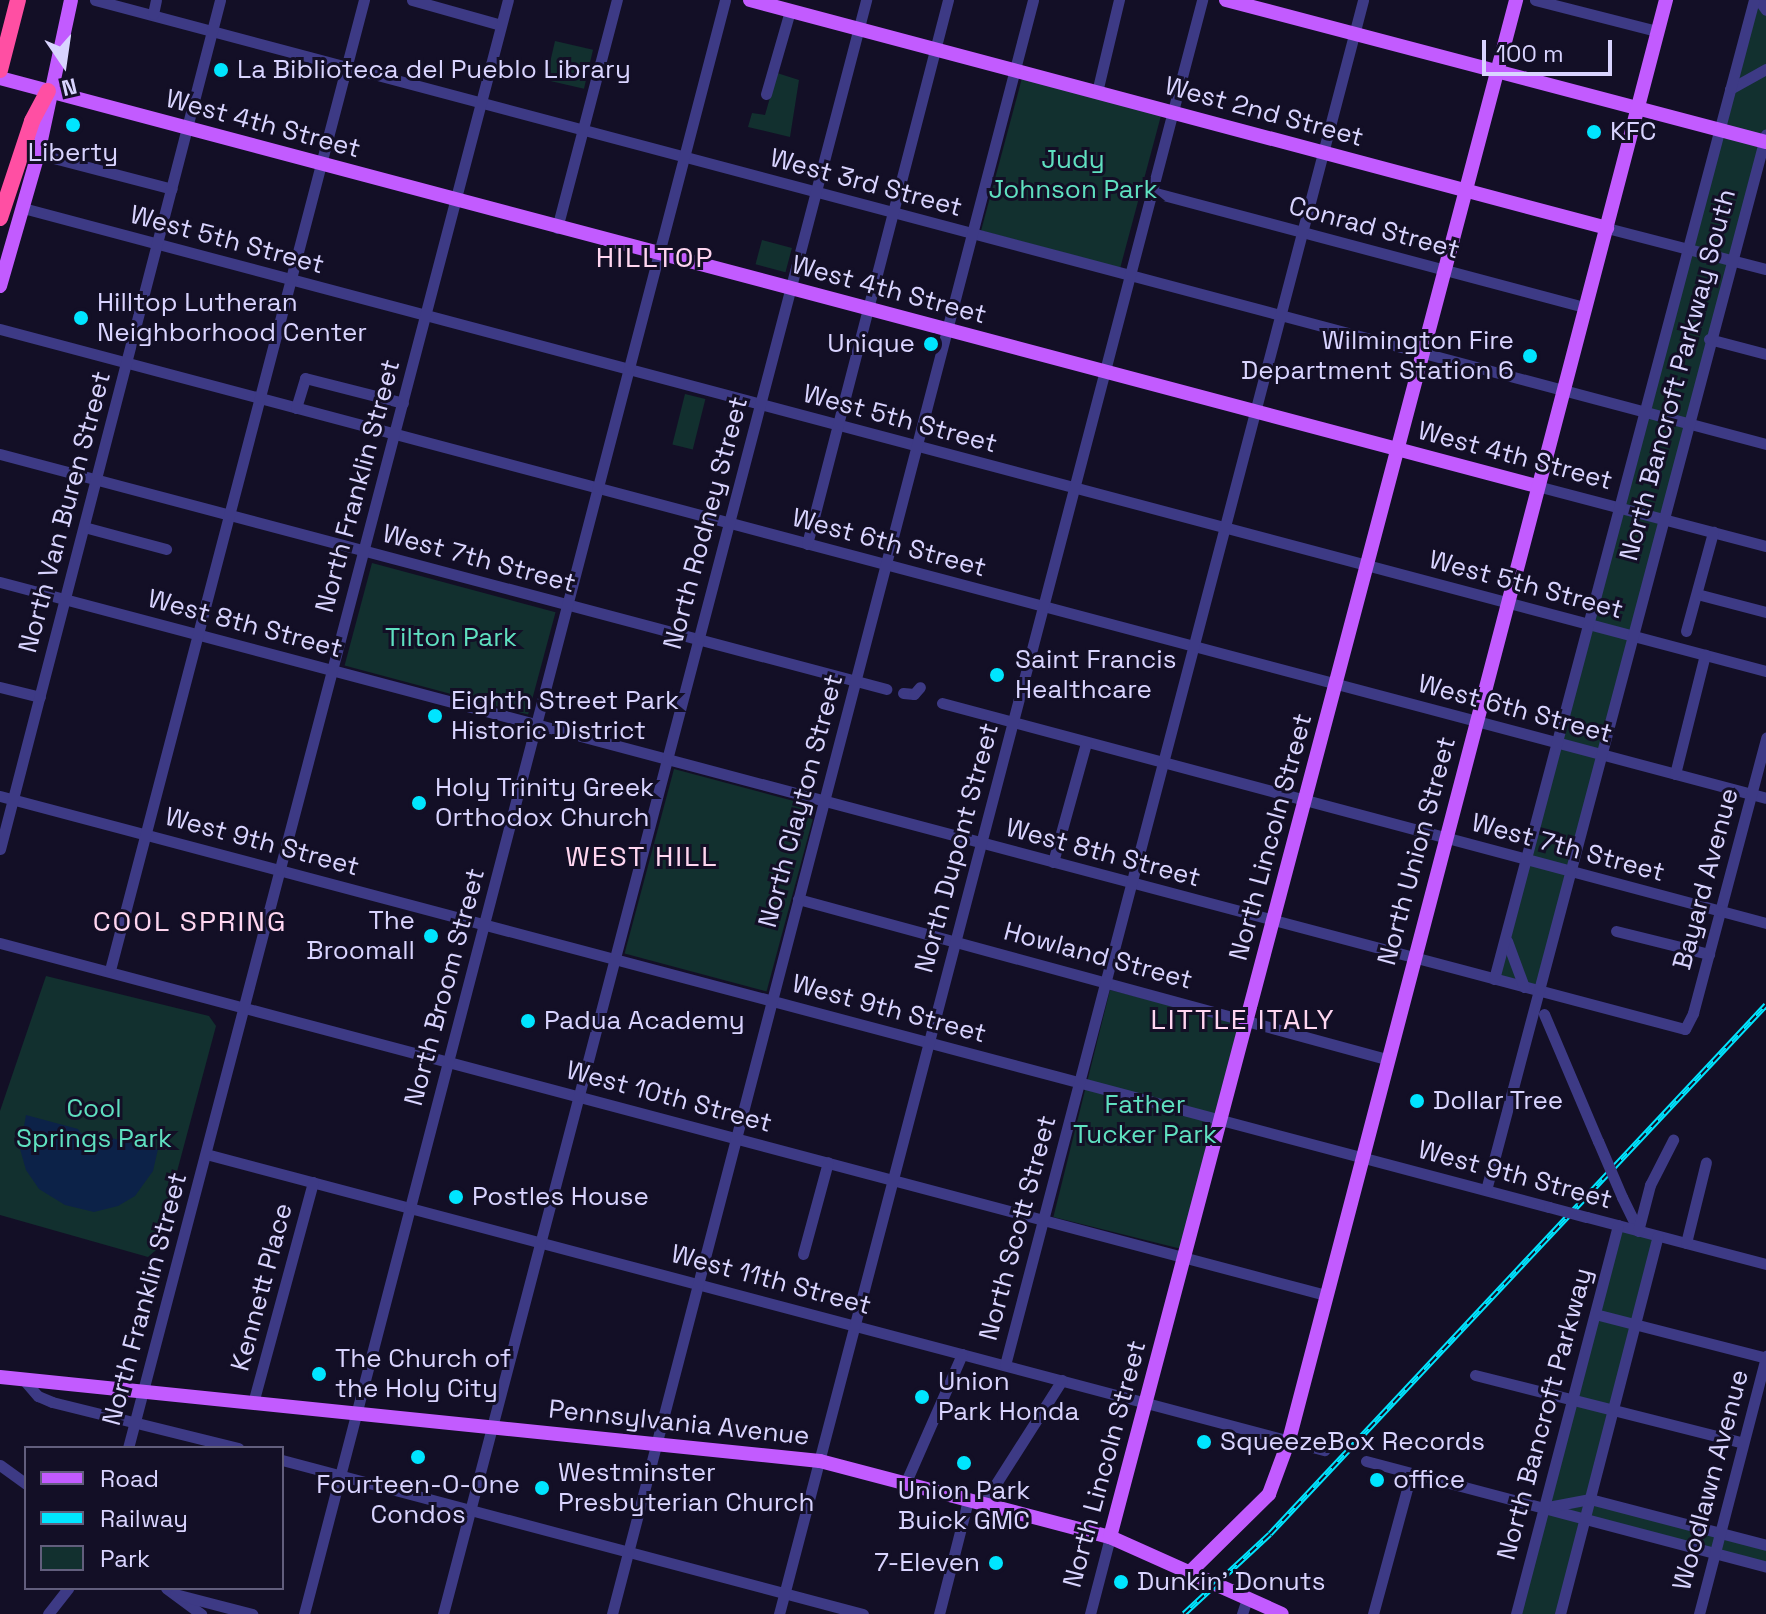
<!DOCTYPE html>
<html>
<head>
<meta charset="utf-8">
<style>
	body { margin:0 }
	#map { position:relative; width:1766px; height:1614px; overflow:hidden; background:#130f26; font-family:"Space Grotesk",sans-serif }
	div>[style] { position:absolute }
	[style*='--x'] { left:calc(var(--x)*1px); top:calc(var(--y)*1px); width:calc(var(--w)*1px); rotate:calc(var(--a)*1deg) }
	.green>* { inset:0; background:#12302f; transform-origin:0 0 }
	.water>* { inset:0; background:#0c2248 }
	.minor>* { height:11px; margin:-5.5px; padding:0 5.5px; transform-origin:5.5px; border-radius:5.5px; background:#3d3a85 }
	.major>* { height:14px; margin:-7px; padding:0 7px; transform-origin:7px; border-radius:7px; background:#c25bff }
	.highway>* { height:16px; margin:-8px; padding:0 8px; transform-origin:8px; border-radius:8px; background:#ff4fa3 }
	.rail>* { height:6px; margin-top:-3px; transform-origin:0; background:repeating-linear-gradient(90deg,#130f26 0 9px,#00e5ff 0 18px); box-sizing:border-box; border-block:2px solid #00e5ff }
	.minor-bridge>* { height:11px; margin:-5.5px; padding:0 5.5px; transform-origin:5.5px; border-radius:5.5px; background:#3d3a85 }
	.dots>* { width:22px; height:22px; translate:-50% -50%; box-sizing:border-box; border:4px solid #130f26; border-radius:50% }
	span { translate:-50% -50%; white-space:nowrap; text-align:center; line-height:1.15; -webkit-text-stroke:6px #130f26; paint-order:stroke }
	.poi-label { font-size:26px; color:#d9d4ff }
	.left { translate:0 -50%; text-align:left }
	.right { translate:-100% -50%; text-align:right }
	.street-label { font-size:26px; color:#d9d4ff }
	.park-label { font-size:26px; color:#5fe0c0 }
	.neighbourhood-label { font-size:28px; color:#ffd6f0; letter-spacing:2px }
	.legend { position:absolute; left:24px; top:1446px; width:260px; height:144px; box-sizing:border-box; background:#130f26; border:2px solid #625e7d; margin:0; padding:10px 14px; list-style:none; font-size:24px; color:#d9d4ff }
	.legend li { display:flex; align-items:center; gap:16px; height:40px }
	.legend b { width:40px; border:2px solid #625e7d }
	.north { position:absolute; left:24px; top:24px; width:80px; height:80px; -webkit-text-stroke:6px #130f26; paint-order:stroke; rotate:167deg; font-size:22px; font-weight:700; line-height:32px; text-align:center; color:#d9d4ff }
	.north::after { content:''; display:block; margin:auto; width:28px; height:36px; background:#d9d4ff; clip-path:polygon(50% 0,100% 100%,50% 72%,0 100%) }
	.scale { position:absolute; left:1482px; top:40px; width:130px; height:36px; box-sizing:border-box; border:4px solid #d9d4ff; border-top:0; padding-left:10px; font-size:24px; line-height:28px; white-space:nowrap; color:#d9d4ff; -webkit-text-stroke:6px #130f26; paint-order:stroke }
</style>
</head>
<body>
<div id="map">
	<div class="green">
		<div style="clip-path:polygon(1754px 0,1766px 0,1766px 134px,1538px 991px,1494px 979px)"></div>
		<div style="left:555px;top:41px;width:39px;height:40px;rotate:13deg"></div>
		<div style="clip-path:polygon(777px 73px,799px 80px,790px 137px,748px 127px,752px 113px,765px 115px)"></div>
		<div style="left:1022px;top:78px;width:144px;height:158px;rotate:15deg"></div>
		<div style="left:762px;top:240px;width:31px;height:25px;rotate:15deg"></div>
		<div style="left:685px;top:394px;width:21px;height:52px;rotate:14deg"></div>
		<div style="left:372px;top:563px;width:190px;height:106px;rotate:15deg"></div>
		<div style="left:674px;top:769px;width:147px;height:191px;rotate:15deg"></div>
		<div style="clip-path:polygon(46px 976px,209px 1016px,216px 1026px,156px 1250px,148px 1257px,0 1215px,0 1111px)"></div>
		<div style="left:1110px;top:990px;width:133px;height:234px;rotate:14deg"></div>
		<div style="clip-path:polygon(1618px 1225px,1658px 1236px,1591px 1498px,1766px 1545px,1766px 1567px,1585px 1520px,1560px 1614px,1516px 1614px)"></div>
	</div>
	<div class="water">
		<div style="clip-path:polygon(26px 1115px,78px 1129px,90px 1145px,107px 1137px,158px 1149px,153px 1171px,135px 1196px,118px 1206px,94px 1212px,65px 1205px,39px 1189px,26px 1170px,20px 1149px)"></div>
	</div>
	<div class="minor">
		<div style="--x:95;--y:0;--w:1729;--a:14.88"></div>
		<div style="--x:412;--y:0;--w:92;--a:15.7"></div>
		<div style="--x:1535;--y:0;--w:126;--a:14.3"></div>
		<div style="--x:1759;--y:0;--w:12;--a:55"></div>
		<div style="--x:153;--y:14;--w:14;--a:-78"></div>
		<div style="--x:1730;--y:89;--w:41;--a:-29.1"></div>
		<div style="--x:1097;--y:92;--w:95;--a:-76.6"></div>
		<div style="--x:766;--y:94;--w:86;--a:-73.9"></div>
		<div style="--x:38;--y:154;--w:138;--a:14.6"></div>
		<div style="--x:1152;--y:192;--w:448;--a:14.9"></div>
		<div style="--x:23;--y:208;--w:1803;--a:14.88"></div>
		<div style="--x:557;--y:228;--w:236;--a:-75.3"></div>
		<div style="--x:1607;--y:228;--w:164;--a:14.5"></div>
		<div style="--x:0;--y:329;--w:1827;--a:14.87"></div>
		<div style="--x:1709;--y:339;--w:59;--a:14.7"></div>
		<div style="--x:296;--y:408;--w:31;--a:-73"></div>
		<div style="--x:305;--y:378;--w:101;--a:14.3"></div>
		<div style="--x:0;--y:454;--w:917;--a:14.85"></div>
		<div style="--x:1537;--y:486;--w:237;--a:14.7"></div>
		<div style="--x:84;--y:527;--w:85;--a:15"></div>
		<div style="--x:807;--y:544;--w:562;--a:-75.47"></div>
		<div style="--x:0;--y:582;--w:1743;--a:14.86"></div>
		<div style="--x:1685;--y:1029;--w:18;--a:-63"></div>
		<div style="--x:1693;--y:1013;--w:285;--a:-75.1"></div>
		<div style="--x:1697;--y:594;--w:71;--a:14.6"></div>
		<div style="--x:1686;--y:631;--w:103;--a:-74.7"></div>
		<div style="--x:0;--y:687;--w:41;--a:14"></div>
		<div style="--x:903;--y:693;--w:11;--a:5"></div>
		<div style="--x:914;--y:694;--w:9;--a:-49"></div>
		<div style="--x:942;--y:703;--w:853;--a:14.95"></div>
		<div style="--x:1675;--y:774;--w:123;--a:-75.9"></div>
		<div style="--x:0;--y:796;--w:1603;--a:14.86"></div>
		<div style="--x:0;--y:849;--w:877;--a:-75.47"></div>
		<div style="--x:1053;--y:862;--w:123;--a:-74.5"></div>
		<div style="--x:798;--y:899;--w:609;--a:15.22"></div>
		<div style="--x:1616;--y:931;--w:96;--a:13.9"></div>
		<div style="--x:1507;--y:941;--w:49;--a:69.7"></div>
		<div style="--x:0;--y:943;--w:1372;--a:14.87"></div>
		<div style="--x:110;--y:970;--w:1003;--a:-75.33"></div>
		<div style="--x:1494;--y:979;--w:1013;--a:-75.13"></div>
		<div style="--x:1544;--y:1014;--w:138;--a:67"></div>
		<div style="--x:206;--y:1154;--w:1157;--a:14.83"></div>
		<div style="--x:1486;--y:1190;--w:1092;--a:-75.15"></div>
		<div style="--x:1622;--y:1197;--w:37;--a:64"></div>
		<div style="--x:1587;--y:1217;--w:185;--a:14.7"></div>
		<div style="--x:1638;--y:1231;--w:48;--a:-75.4"></div>
		<div style="--x:1650;--y:1185;--w:51;--a:-62.9"></div>
		<div style="--x:1686;--y:1243;--w:83;--a:-76.1"></div>
		<div style="--x:803;--y:1254;--w:95;--a:-74.8"></div>
		<div style="--x:1595;--y:1314;--w:177;--a:14.4"></div>
		<div style="--x:1005;--y:1365;--w:1411;--a:-75.3"></div>
		<div style="--x:1475;--y:1375;--w:276;--a:14.2"></div>
		<div style="--x:23;--y:1379;--w:23;--a:49"></div>
		<div style="--x:38;--y:1396;--w:15;--a:23"></div>
		<div style="--x:52;--y:1402;--w:192;--a:13.9"></div>
		<div style="--x:253;--y:1403;--w:229;--a:-74.8"></div>
		<div style="--x:128;--y:1448;--w:1497;--a:-75.3"></div>
		<div style="--x:282;--y:1460;--w:601;--a:14.85"></div>
		<div style="--x:1366;--y:1461;--w:414;--a:14.8"></div>
		<div style="--x:0;--y:1465;--w:32;--a:36"></div>
		<div style="--x:905;--y:1484;--w:142;--a:-66.3"></div>
		<div style="--x:983;--y:1504;--w:147;--a:-57.5"></div>
		<div style="--x:1548;--y:1507;--w:43;--a:-10.8"></div>
		<div style="--x:1590;--y:1499;--w:182;--a:14.6"></div>
		<div style="--x:166;--y:1588;--w:44;--a:36.6"></div>
		<div style="--x:175;--y:1594;--w:80;--a:14.6"></div>
		<div style="--x:48;--y:1614;--w:33;--a:-52"></div>
		<div style="--x:304;--y:1614;--w:1668;--a:-75.38"></div>
		<div style="--x:443;--y:1614;--w:1669;--a:-75.31"></div>
		<div style="--x:612;--y:1614;--w:1668;--a:-75.38"></div>
		<div style="--x:779;--y:1614;--w:1669;--a:-75.31"></div>
		<div style="--x:939;--y:1614;--w:118;--a:-75.7"></div>
		<div style="--x:1090;--y:1614;--w:80;--a:-75.4"></div>
		<div style="--x:1242;--y:1614;--w:16;--a:-72"></div>
		<div style="--x:1373;--y:1614;--w:145;--a:-74.8"></div>
		<div style="--x:1516;--y:1614;--w:402;--a:-75.3"></div>
		<div style="--x:1560;--y:1614;--w:390;--a:-75.5"></div>
		<div style="--x:1699;--y:1614;--w:267;--a:-75.4"></div>
	</div>
	<div class="major">
		<div style="--x:750;--y:0;--w:887;--a:14.9"></div>
		<div style="--x:1226;--y:0;--w:558;--a:14.73"></div>
		<div style="--x:0;--y:78;--w:1590;--a:14.87"></div>
		<div style="--x:0;--y:286;--w:137;--a:-73.9"></div>
		<div style="--x:38;--y:154;--w:157;--a:-77.9"></div>
		<div style="--x:0;--y:1377;--w:824;--a:5.85"></div>
		<div style="--x:820;--y:1461;--w:300;--a:14.7"></div>
		<div style="--x:1110;--y:1537;--w:188;--a:24.1"></div>
		<div style="--x:1110;--y:1537;--w:1590;--a:-75.2"></div>
		<div style="--x:1188;--y:1574;--w:114;--a:-44.6"></div>
		<div style="--x:1269;--y:1494;--w:58;--a:-69.7"></div>
		<div style="--x:1289;--y:1440;--w:1489;--a:-75.33"></div>
	</div>
	<div class="highway">
		<div style="--x:0;--y:70;--w:72;--a:-75.6"></div>
		<div style="--x:0;--y:218;--w:102;--a:-71.7"></div>
		<div style="--x:32;--y:121;--w:34;--a:-62"></div>
	</div>
	<div class="rail">
		<div style="--x:1184;--y:1614;--w:117;--a:-42.9"></div>
		<div style="--x:1270;--y:1534;--w:725;--a:-46.84"></div>
	</div>
	<div class="minor-bridge">
		<div style="--x:1598;--y:1141;--w:61;--a:66.8"></div>
		<div style="--x:1549;--y:1207;--w:39;--a:15"></div>
	</div>
	<div class="dots">
		<div style="left:221px;top:70px;background:#00e5ff"></div>
		<div style="left:73px;top:125px;background:#00e5ff"></div>
		<div style="left:1594px;top:132px;background:#00e5ff"></div>
		<div style="left:81px;top:318px;background:#00e5ff"></div>
		<div style="left:931px;top:344px;background:#00e5ff"></div>
		<div style="left:1530px;top:356px;background:#00e5ff"></div>
		<div style="left:997px;top:675px;background:#00e5ff"></div>
		<div style="left:435px;top:716px;background:#00e5ff"></div>
		<div style="left:419px;top:803px;background:#00e5ff"></div>
		<div style="left:431px;top:936px;background:#00e5ff"></div>
		<div style="left:528px;top:1021px;background:#00e5ff"></div>
		<div style="left:1417px;top:1101px;background:#00e5ff"></div>
		<div style="left:456px;top:1197px;background:#00e5ff"></div>
		<div style="left:319px;top:1374px;background:#00e5ff"></div>
		<div style="left:922px;top:1397px;background:#00e5ff"></div>
		<div style="left:1204px;top:1442px;background:#00e5ff"></div>
		<div style="left:418px;top:1457px;background:#00e5ff"></div>
		<div style="left:964px;top:1463px;background:#00e5ff"></div>
		<div style="left:1377px;top:1480px;background:#00e5ff"></div>
		<div style="left:542px;top:1488px;background:#00e5ff"></div>
		<div style="left:996px;top:1563px;background:#00e5ff"></div>
		<div style="left:1121px;top:1582px;background:#00e5ff"></div>
	</div>
	<div class="poi-label">
		<span class="left" style="left:237px;top:70px">La Biblioteca del Pueblo Library</span>
		<span class="left" style="left:1610px;top:132px">KFC</span>
		<span style="left:73px;top:153px">Liberty</span>
		<span class="left" style="left:97px;top:318px">Hilltop Lutheran<br>Neighborhood Center</span>
		<span class="right" style="left:1514px;top:356px">Wilmington Fire<br>Department Station 6</span>
		<span class="right" style="left:915px;top:344px">Unique</span>
		<span class="left" style="left:1015px;top:675px">Saint Francis<br>Healthcare</span>
		<span class="left" style="left:451px;top:716px">Eighth Street Park<br>Historic District</span>
		<span class="left" style="left:435px;top:803px">Holy Trinity Greek<br>Orthodox Church</span>
		<span class="right" style="left:415px;top:936px">The<br>Broomall</span>
		<span class="left" style="left:544px;top:1021px">Padua Academy</span>
		<span class="left" style="left:1433px;top:1101px">Dollar Tree</span>
		<span class="left" style="left:472px;top:1197px">Postles House</span>
		<span class="left" style="left:335px;top:1374px">The Church of<br>the Holy City</span>
		<span class="left" style="left:938px;top:1397px">Union<br>Park Honda</span>
		<span class="left" style="left:1220px;top:1442px">SqueezeBox Records</span>
		<span class="left" style="left:558px;top:1488px">Westminster<br>Presbyterian Church</span>
		<span class="left" style="left:1393px;top:1480px">office</span>
		<span style="left:418px;top:1500px">Fourteen-O-One<br>Condos</span>
		<span style="left:964px;top:1506px">Union Park<br>Buick GMC</span>
		<span class="right" style="left:980px;top:1563px">7-Eleven</span>
		<span class="left" style="left:1137px;top:1582px">Dunkin' Donuts</span>
	</div>
	<div class="street-label">
		<span style="left:1264px;top:112px;rotate:15deg">West 2nd Street</span>
		<span style="left:263px;top:124px;rotate:15deg">West 4th Street</span>
		<span style="left:866px;top:183px;rotate:15deg">West 3rd Street</span>
		<span style="left:1374px;top:228px;rotate:15deg">Conrad Street</span>
		<span style="left:227px;top:240px;rotate:15deg">West 5th Street</span>
		<span style="left:889px;top:290px;rotate:15deg">West 4th Street</span>
		<span style="left:1678px;top:375px;rotate:-75deg">North Bancroft Parkway South</span>
		<span style="left:900px;top:419px;rotate:15deg">West 5th Street</span>
		<span style="left:1515px;top:456px;rotate:15deg">West 4th Street</span>
		<span style="left:358px;top:486px;rotate:-75deg">North Franklin Street</span>
		<span style="left:65px;top:512px;rotate:-75deg">North Van Buren Street</span>
		<span style="left:706px;top:523px;rotate:-75deg">North Rodney Street</span>
		<span style="left:889px;top:543px;rotate:15deg">West 6th Street</span>
		<span style="left:479px;top:559px;rotate:15deg">West 7th Street</span>
		<span style="left:1526px;top:585px;rotate:15deg">West 5th Street</span>
		<span style="left:245px;top:624px;rotate:15deg">West 8th Street</span>
		<span style="left:1515px;top:709px;rotate:15deg">West 6th Street</span>
		<span style="left:801px;top:801px;rotate:-75deg">North Clayton Street</span>
		<span style="left:1271px;top:837px;rotate:-75deg">North Lincoln Street</span>
		<span style="left:262px;top:842px;rotate:15deg">West 9th Street</span>
		<span style="left:957px;top:848px;rotate:-75deg">North Dupont Street</span>
		<span style="left:1568px;top:848px;rotate:15deg">West 7th Street</span>
		<span style="left:1417px;top:851px;rotate:-75deg">North Union Street</span>
		<span style="left:1103px;top:853px;rotate:15deg">West 8th Street</span>
		<span style="left:1706px;top:879px;rotate:-75deg">Bayard Avenue</span>
		<span style="left:1098px;top:956px;rotate:15deg">Howland Street</span>
		<span style="left:445px;top:987px;rotate:-75deg">North Broom Street</span>
		<span style="left:889px;top:1009px;rotate:15deg">West 9th Street</span>
		<span style="left:669px;top:1097px;rotate:15deg">West 10th Street</span>
		<span style="left:1515px;top:1175px;rotate:15deg">West 9th Street</span>
		<span style="left:1018px;top:1228px;rotate:-75deg">North Scott Street</span>
		<span style="left:771px;top:1280px;rotate:15deg">West 11th Street</span>
		<span style="left:262px;top:1287px;rotate:-75deg">Kennett Place</span>
		<span style="left:145px;top:1299px;rotate:-75deg">North Franklin Street</span>
		<span style="left:1545px;top:1414px;rotate:-75deg">North Bancroft Parkway</span>
		<span style="left:679px;top:1423px;rotate:6deg">Pennsylvania Avenue</span>
		<span style="left:1105px;top:1464px;rotate:-75deg">North Lincoln Street</span>
		<span style="left:1711px;top:1480px;rotate:-75deg">Woodlawn Avenue</span>
	</div>
	<div class="park-label">
		<span style="left:1073px;top:175px">Judy<br>Johnson Park</span>
		<span style="left:451px;top:638px">Tilton Park</span>
		<span style="left:1145px;top:1120px">Father<br>Tucker Park</span>
		<span style="left:94px;top:1124px">Cool<br>Springs Park</span>
	</div>
	<div class="neighbourhood-label">
		<span style="left:655px;top:257px">HILLTOP</span>
		<span style="left:642px;top:856px">WEST HILL</span>
		<span style="left:190px;top:921px">COOL SPRING</span>
		<span style="left:1243px;top:1019px">LITTLE ITALY</span>
	</div>
	<ul class="legend">
	<li><b style="height:10px;background:#c25bff"></b>Road</li>
	<li><b style="height:10px;background:#00e5ff"></b>Railway</li>
	<li><b style="height:22px;background:#12302f"></b>Park</li>
	</ul>
	<div class="north">N</div>
	<div class="scale">100 m</div>
</div>
</body>
</html>
